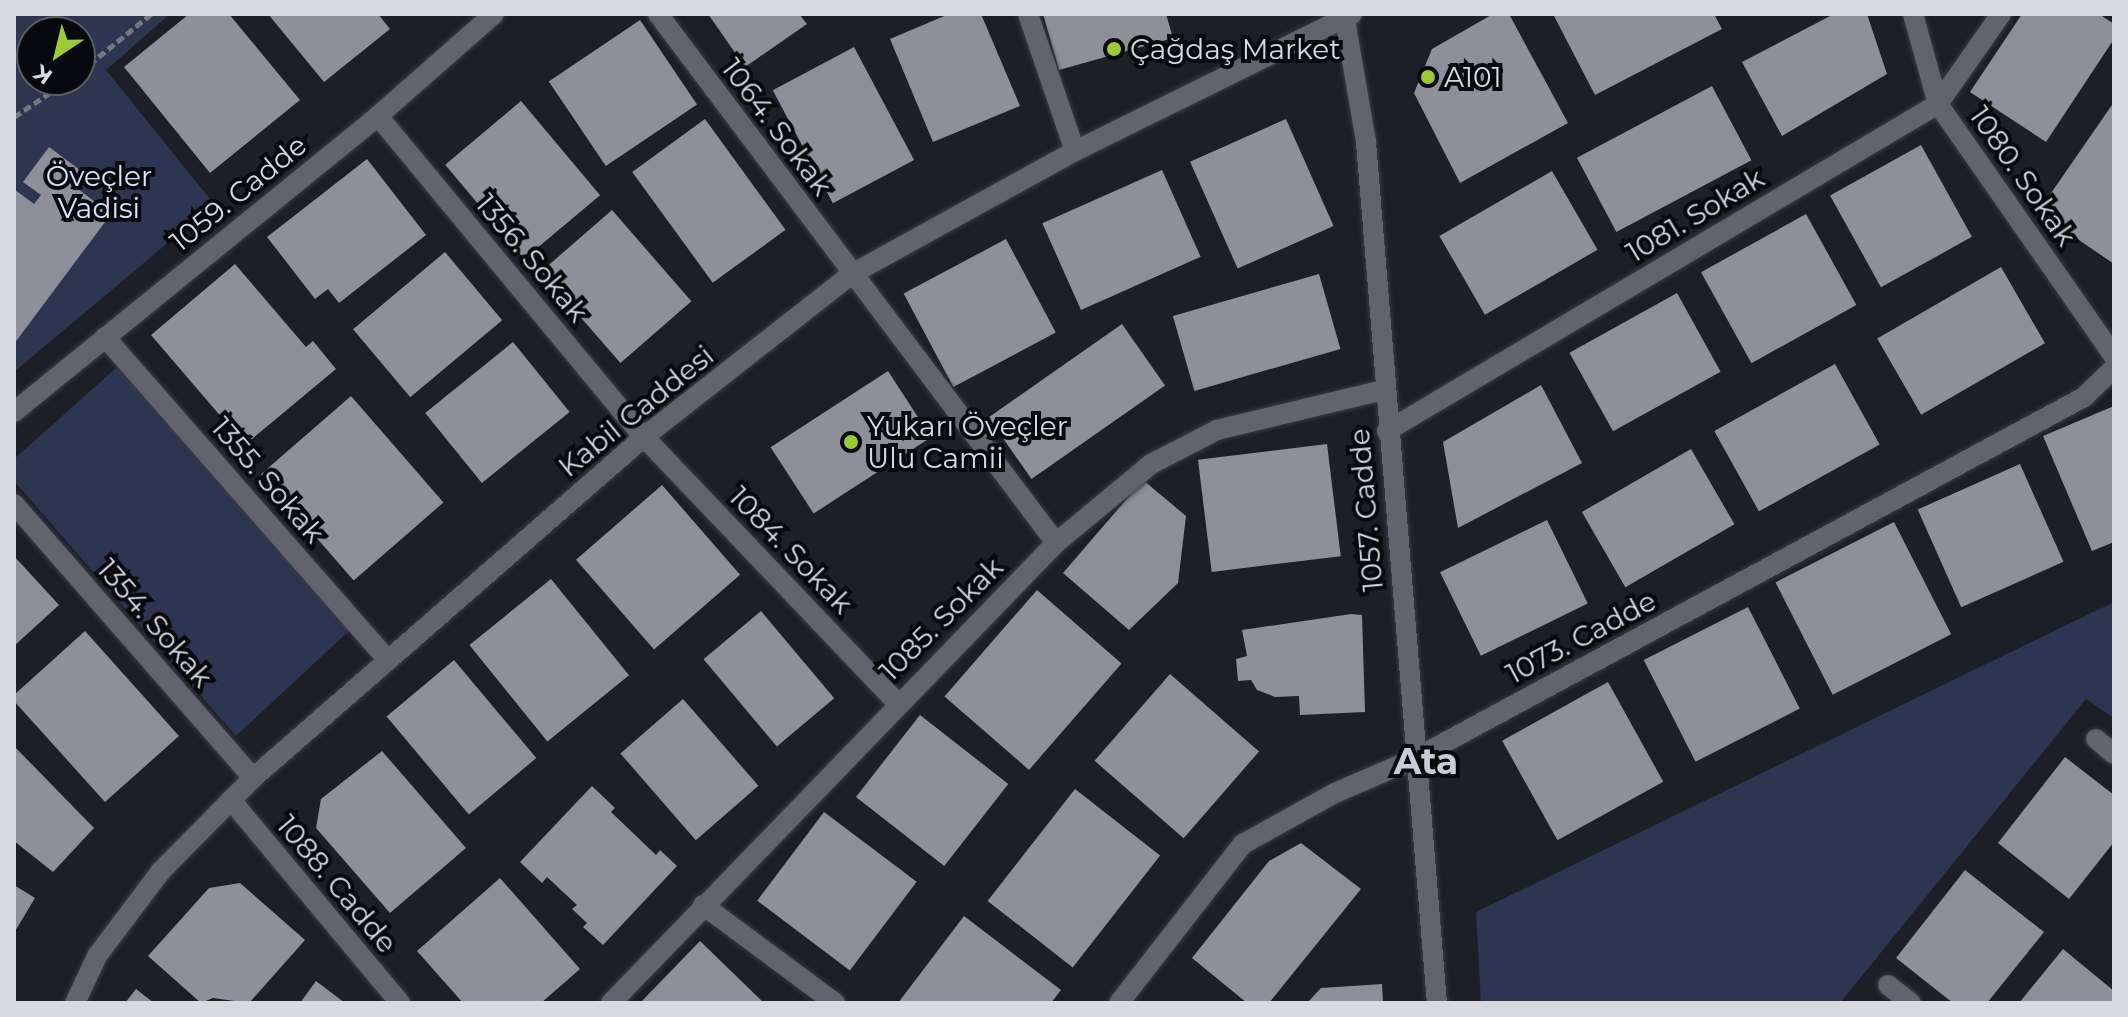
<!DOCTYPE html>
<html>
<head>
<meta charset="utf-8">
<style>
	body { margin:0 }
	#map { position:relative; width:2128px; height:1017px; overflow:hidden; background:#1c1f26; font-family:Montserrat,sans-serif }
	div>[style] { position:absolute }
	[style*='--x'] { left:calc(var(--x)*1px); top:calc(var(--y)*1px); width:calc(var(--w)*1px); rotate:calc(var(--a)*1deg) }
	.green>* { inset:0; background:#2e3550 }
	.building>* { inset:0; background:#8d9099; transform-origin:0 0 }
	.path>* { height:5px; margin-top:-2.5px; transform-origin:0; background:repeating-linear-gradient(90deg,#75787e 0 8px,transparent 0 12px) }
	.roads { filter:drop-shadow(0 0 2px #393b41) drop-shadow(0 0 2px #393b41) }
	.street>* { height:20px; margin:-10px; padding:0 10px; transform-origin:10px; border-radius:10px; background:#61646c }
	.secondary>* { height:20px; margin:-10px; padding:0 10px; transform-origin:10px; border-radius:10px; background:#61646c }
	.dots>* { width:22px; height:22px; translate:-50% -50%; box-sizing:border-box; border:4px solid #08090c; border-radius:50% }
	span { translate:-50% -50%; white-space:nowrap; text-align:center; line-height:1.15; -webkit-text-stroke:8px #08090c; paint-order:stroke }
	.poi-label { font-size:28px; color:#d8dadf }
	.left { translate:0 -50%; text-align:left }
	.street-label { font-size:28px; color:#d8dadf }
	.park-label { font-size:28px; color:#dae3fd }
	.district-label { font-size:36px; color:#c9ccd6; font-weight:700 }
	.frame { position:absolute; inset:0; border:16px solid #d8dadf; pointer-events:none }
	.north { position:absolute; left:16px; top:16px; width:80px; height:80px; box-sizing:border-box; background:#08090c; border:2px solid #5b5d60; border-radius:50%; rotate:215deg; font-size:22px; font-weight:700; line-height:32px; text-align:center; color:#d8dadf }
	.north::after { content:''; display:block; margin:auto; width:28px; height:36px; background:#9cca32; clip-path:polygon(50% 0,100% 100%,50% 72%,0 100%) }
</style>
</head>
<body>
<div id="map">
	<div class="green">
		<div style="clip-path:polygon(evenodd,14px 14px,170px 14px,106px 70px,214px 204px,14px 372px,14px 14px,32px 32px,80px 32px,80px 80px,32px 80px,32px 32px)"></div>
		<div style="clip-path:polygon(125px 360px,351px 629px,236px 736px,14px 481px,14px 459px)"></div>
		<div style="clip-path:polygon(2114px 602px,2114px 718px,2086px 699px,1840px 1003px,1481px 1003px,1476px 912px)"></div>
	</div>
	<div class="building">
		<div style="clip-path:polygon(189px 14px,229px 14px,300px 100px,210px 173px,124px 67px)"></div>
		<div style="clip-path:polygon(268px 14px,378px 14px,390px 29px,324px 82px)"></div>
		<div style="clip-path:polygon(708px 14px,799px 14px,807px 24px,745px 67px)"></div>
		<div style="clip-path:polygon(949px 14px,981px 14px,1020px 106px,933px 142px,890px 39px)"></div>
		<div style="clip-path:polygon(1043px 14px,1166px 14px,1173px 38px,1059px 70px)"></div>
		<div style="clip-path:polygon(1493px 14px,1509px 14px,1568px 123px,1460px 183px,1414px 93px,1432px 49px)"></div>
		<div style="clip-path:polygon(1553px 14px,1714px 14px,1722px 29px,1595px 95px)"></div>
		<div style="clip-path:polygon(1834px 14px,1867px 14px,1887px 74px,1782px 136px,1742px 62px)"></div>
		<div style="clip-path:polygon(2022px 14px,2099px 14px,2114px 24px,2114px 39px,2046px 142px,1970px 92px)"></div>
		<div style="left:640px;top:20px;width:102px;height:110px;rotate:56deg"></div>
		<div style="left:854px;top:47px;width:128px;height:92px;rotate:62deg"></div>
		<div style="left:1712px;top:86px;width:84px;height:153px;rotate:62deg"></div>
		<div style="left:521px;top:101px;width:123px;height:99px;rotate:50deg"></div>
		<div style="clip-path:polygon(2114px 102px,2114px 264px,2038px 212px)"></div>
		<div style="left:705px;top:119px;width:137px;height:90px;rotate:54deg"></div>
		<div style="left:1286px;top:119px;width:117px;height:105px;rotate:66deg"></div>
		<div style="left:1921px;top:145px;width:105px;height:104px;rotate:61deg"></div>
		<div style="clip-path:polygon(49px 147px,88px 176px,78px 189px,111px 214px,14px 344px,14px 189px,34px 204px,41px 195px,23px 182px)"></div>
		<div style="clip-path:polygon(367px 159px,426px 235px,339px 303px,328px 289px,315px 299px,267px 237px)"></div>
		<div style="left:1162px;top:170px;width:95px;height:131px;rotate:66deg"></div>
		<div style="left:1552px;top:171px;width:91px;height:130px;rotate:60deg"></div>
		<div style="left:612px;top:210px;width:121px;height:94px;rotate:49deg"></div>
		<div style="left:1806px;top:214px;width:104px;height:120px;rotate:61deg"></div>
		<div style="left:1006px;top:239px;width:106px;height:116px;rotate:62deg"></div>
		<div style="left:445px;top:252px;width:89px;height:120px;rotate:50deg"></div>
		<div style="clip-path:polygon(235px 264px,306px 347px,313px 341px,336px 369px,240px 449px,218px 423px,223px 419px,151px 335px)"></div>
		<div style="left:2001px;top:267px;width:88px;height:143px;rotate:60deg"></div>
		<div style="left:1319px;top:274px;width:78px;height:152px;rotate:74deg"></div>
		<div style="left:1677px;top:293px;width:90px;height:123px;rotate:61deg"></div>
		<div style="left:1122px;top:324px;width:75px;height:163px;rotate:55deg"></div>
		<div style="left:513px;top:342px;width:90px;height:113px;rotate:51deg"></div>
		<div style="left:1835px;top:364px;width:92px;height:138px;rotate:61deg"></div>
		<div style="left:888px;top:371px;width:79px;height:140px;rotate:57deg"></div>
		<div style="clip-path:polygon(1541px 385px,1582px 463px,1458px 528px,1443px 442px)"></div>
		<div style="left:351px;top:396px;width:141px;height:119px;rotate:49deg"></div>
		<div style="clip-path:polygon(2114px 406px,2114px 542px,2092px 551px,2043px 436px)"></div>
		<div style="left:1327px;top:444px;width:113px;height:130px;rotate:83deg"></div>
		<div style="left:1691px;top:449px;width:87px;height:126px;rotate:60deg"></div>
		<div style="left:2020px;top:464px;width:107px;height:112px;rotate:66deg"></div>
		<div style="clip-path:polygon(1143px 480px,1186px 516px,1178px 583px,1129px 630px,1063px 573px)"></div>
		<div style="left:662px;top:485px;width:119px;height:114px;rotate:49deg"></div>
		<div style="left:1547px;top:520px;width:93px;height:119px;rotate:64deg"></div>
		<div style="left:1894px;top:522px;width:126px;height:133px;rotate:63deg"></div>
		<div style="clip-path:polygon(14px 556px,59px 605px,14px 646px)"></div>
		<div style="left:551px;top:579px;width:124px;height:105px;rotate:51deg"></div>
		<div style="left:1037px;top:590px;width:112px;height:141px;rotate:41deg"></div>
		<div style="left:1748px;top:607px;width:114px;height:117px;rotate:63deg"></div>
		<div style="left:761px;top:611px;width:114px;height:75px;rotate:50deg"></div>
		<div style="clip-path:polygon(1351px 614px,1362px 615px,1365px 712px,1300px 715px,1299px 696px,1275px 697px,1257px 690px,1251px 680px,1238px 681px,1236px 659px,1247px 656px,1242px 630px)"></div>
		<div style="clip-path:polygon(85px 631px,179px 736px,105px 802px,14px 701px,14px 695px)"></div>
		<div style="left:454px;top:660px;width:128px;height:88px;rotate:50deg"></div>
		<div style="left:1170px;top:674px;width:118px;height:115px;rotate:41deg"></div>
		<div style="left:1608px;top:682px;width:114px;height:121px;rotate:61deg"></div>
		<div style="left:683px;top:699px;width:115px;height:83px;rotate:49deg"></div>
		<div style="left:920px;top:715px;width:112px;height:104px;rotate:38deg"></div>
		<div style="clip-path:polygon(14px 746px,94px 828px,53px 872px,14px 841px)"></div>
		<div style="clip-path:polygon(382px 751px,466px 848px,390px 913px,316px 828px,321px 799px)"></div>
		<div style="clip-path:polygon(2065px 757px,2114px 795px,2114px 842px,2069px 899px,1998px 843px)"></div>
		<div style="clip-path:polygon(592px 786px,615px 808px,611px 812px,656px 855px,660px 850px,677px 866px,603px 945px,583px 927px,587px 923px,572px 909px,577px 905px,547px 877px,542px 883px,520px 862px)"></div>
		<div style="left:1075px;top:789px;width:108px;height:142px;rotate:38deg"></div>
		<div style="left:824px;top:812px;width:116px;height:111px;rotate:37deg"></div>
		<div style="clip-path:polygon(1301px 843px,1361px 889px,1269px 1003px,1247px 1003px,1192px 958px,1269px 861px)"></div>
		<div style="clip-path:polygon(1965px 870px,2044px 932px,1987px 1003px,1953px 1003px,1896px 958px)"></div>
		<div style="clip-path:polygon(500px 878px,580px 969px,541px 1003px,463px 1003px,417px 951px)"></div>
		<div style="clip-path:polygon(240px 883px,305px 940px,249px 1003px,213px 998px,201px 1003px,148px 956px,209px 888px)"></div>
		<div style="clip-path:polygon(14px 885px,35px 898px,14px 933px)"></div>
		<div style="clip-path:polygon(964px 916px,1061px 990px,1051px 1003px,898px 1003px)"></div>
		<div style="clip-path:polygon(700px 941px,764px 1003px,640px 1003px)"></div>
		<div style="clip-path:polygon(2063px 949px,2114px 991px,2114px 1003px,2019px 1003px)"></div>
		<div style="clip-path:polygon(316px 981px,345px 1003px,300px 1003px)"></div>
		<div style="clip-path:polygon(1382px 984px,1383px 1003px,1307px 1003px,1321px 988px)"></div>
		<div style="clip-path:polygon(136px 989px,154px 1003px,125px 1003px)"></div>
	</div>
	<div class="path">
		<div style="--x:80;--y:72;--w:92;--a:-39.2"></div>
		<div style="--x:14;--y:117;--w:66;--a:-33.9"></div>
	</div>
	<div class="roads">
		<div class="street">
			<div style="--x:658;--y:14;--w:662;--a:53.04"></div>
			<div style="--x:1028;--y:14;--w:145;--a:71.1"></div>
			<div style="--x:1913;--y:14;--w:93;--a:74.5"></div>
			<div style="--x:1938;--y:104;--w:307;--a:55.1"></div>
			<div style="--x:378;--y:116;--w:417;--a:50.4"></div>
			<div style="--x:644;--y:437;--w:367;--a:46.4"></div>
			<div style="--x:105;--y:337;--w:429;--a:48.8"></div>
			<div style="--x:14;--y:412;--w:469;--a:-39.1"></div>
			<div style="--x:378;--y:116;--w:154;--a:-41.3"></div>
			<div style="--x:1387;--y:431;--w:641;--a:-30.69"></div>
			<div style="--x:1938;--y:104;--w:110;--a:-55"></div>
			<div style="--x:14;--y:504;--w:364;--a:48.9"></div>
			<div style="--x:2096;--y:739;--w:23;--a:40"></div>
			<div style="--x:231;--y:800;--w:264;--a:50.2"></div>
			<div style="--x:703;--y:905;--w:164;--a:36.6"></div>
			<div style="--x:1888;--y:985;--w:29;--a:38"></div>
			<div style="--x:611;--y:1003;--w:640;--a:-45.95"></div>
			<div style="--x:1056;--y:543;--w:124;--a:-39.7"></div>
			<div style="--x:1151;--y:464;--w:74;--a:-27.3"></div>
			<div style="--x:1217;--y:430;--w:172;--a:-13.5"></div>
			<div style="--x:1119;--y:1003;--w:202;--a:-52.1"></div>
			<div style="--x:1243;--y:844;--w:105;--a:-29"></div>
			<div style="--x:1335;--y:793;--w:90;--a:-23.4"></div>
			<div style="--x:1418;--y:757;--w:757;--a:-28.39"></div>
			<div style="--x:2084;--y:397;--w:42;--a:-44"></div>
		</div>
		<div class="secondary">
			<div style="--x:1344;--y:14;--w:130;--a:80.2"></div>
			<div style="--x:1366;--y:142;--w:864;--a:85.29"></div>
			<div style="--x:75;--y:1003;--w:52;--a:-64.9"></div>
			<div style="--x:97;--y:956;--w:106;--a:-53"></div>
			<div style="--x:161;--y:871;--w:131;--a:-45.3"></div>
			<div style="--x:253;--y:778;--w:519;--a:-41.09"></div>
			<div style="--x:644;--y:437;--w:264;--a:-38.1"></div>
			<div style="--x:852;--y:274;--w:255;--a:-28.9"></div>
			<div style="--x:1075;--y:151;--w:309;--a:-26.3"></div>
		</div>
	</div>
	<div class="dots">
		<div style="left:1114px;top:49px;background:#9cca32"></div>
		<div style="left:1428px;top:77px;background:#9cca32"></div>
		<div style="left:851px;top:442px;background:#9cca32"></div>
	</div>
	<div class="poi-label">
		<span class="left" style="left:1130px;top:49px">Çağdaş Market</span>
		<span class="left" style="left:1444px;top:77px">A101</span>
		<span class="left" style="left:867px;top:442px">Yukarı Öveçler<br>Ulu Camii</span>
	</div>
	<div class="street-label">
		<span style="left:777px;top:127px;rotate:53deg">1064. Sokak</span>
		<span style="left:2023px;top:176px;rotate:55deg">1080. Sokak</span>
		<span style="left:238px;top:193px;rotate:-39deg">1059. Cadde</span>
		<span style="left:1695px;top:215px;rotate:-31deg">1081. Sokak</span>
		<span style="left:532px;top:258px;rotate:50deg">1356. Sokak</span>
		<span style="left:636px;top:411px;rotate:-39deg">Kabil Caddesi</span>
		<span style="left:268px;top:480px;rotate:49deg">1355. Sokak</span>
		<span style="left:1366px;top:510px;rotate:-95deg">1057. Cadde</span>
		<span style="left:791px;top:550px;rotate:46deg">1084. Sokak</span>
		<span style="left:941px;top:619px;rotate:-45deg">1085. Sokak</span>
		<span style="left:155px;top:623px;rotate:49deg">1354. Sokak</span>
		<span style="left:1581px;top:637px;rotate:-28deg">1073. Cadde</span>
		<span style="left:337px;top:884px;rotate:50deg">1088. Cadde</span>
	</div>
	<div class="park-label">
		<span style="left:99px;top:192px">Öveçler<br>Vadisi</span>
	</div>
	<div class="district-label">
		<span style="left:1426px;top:762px">Ata</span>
	</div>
	<div class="frame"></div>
	<div class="north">K</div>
</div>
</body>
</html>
